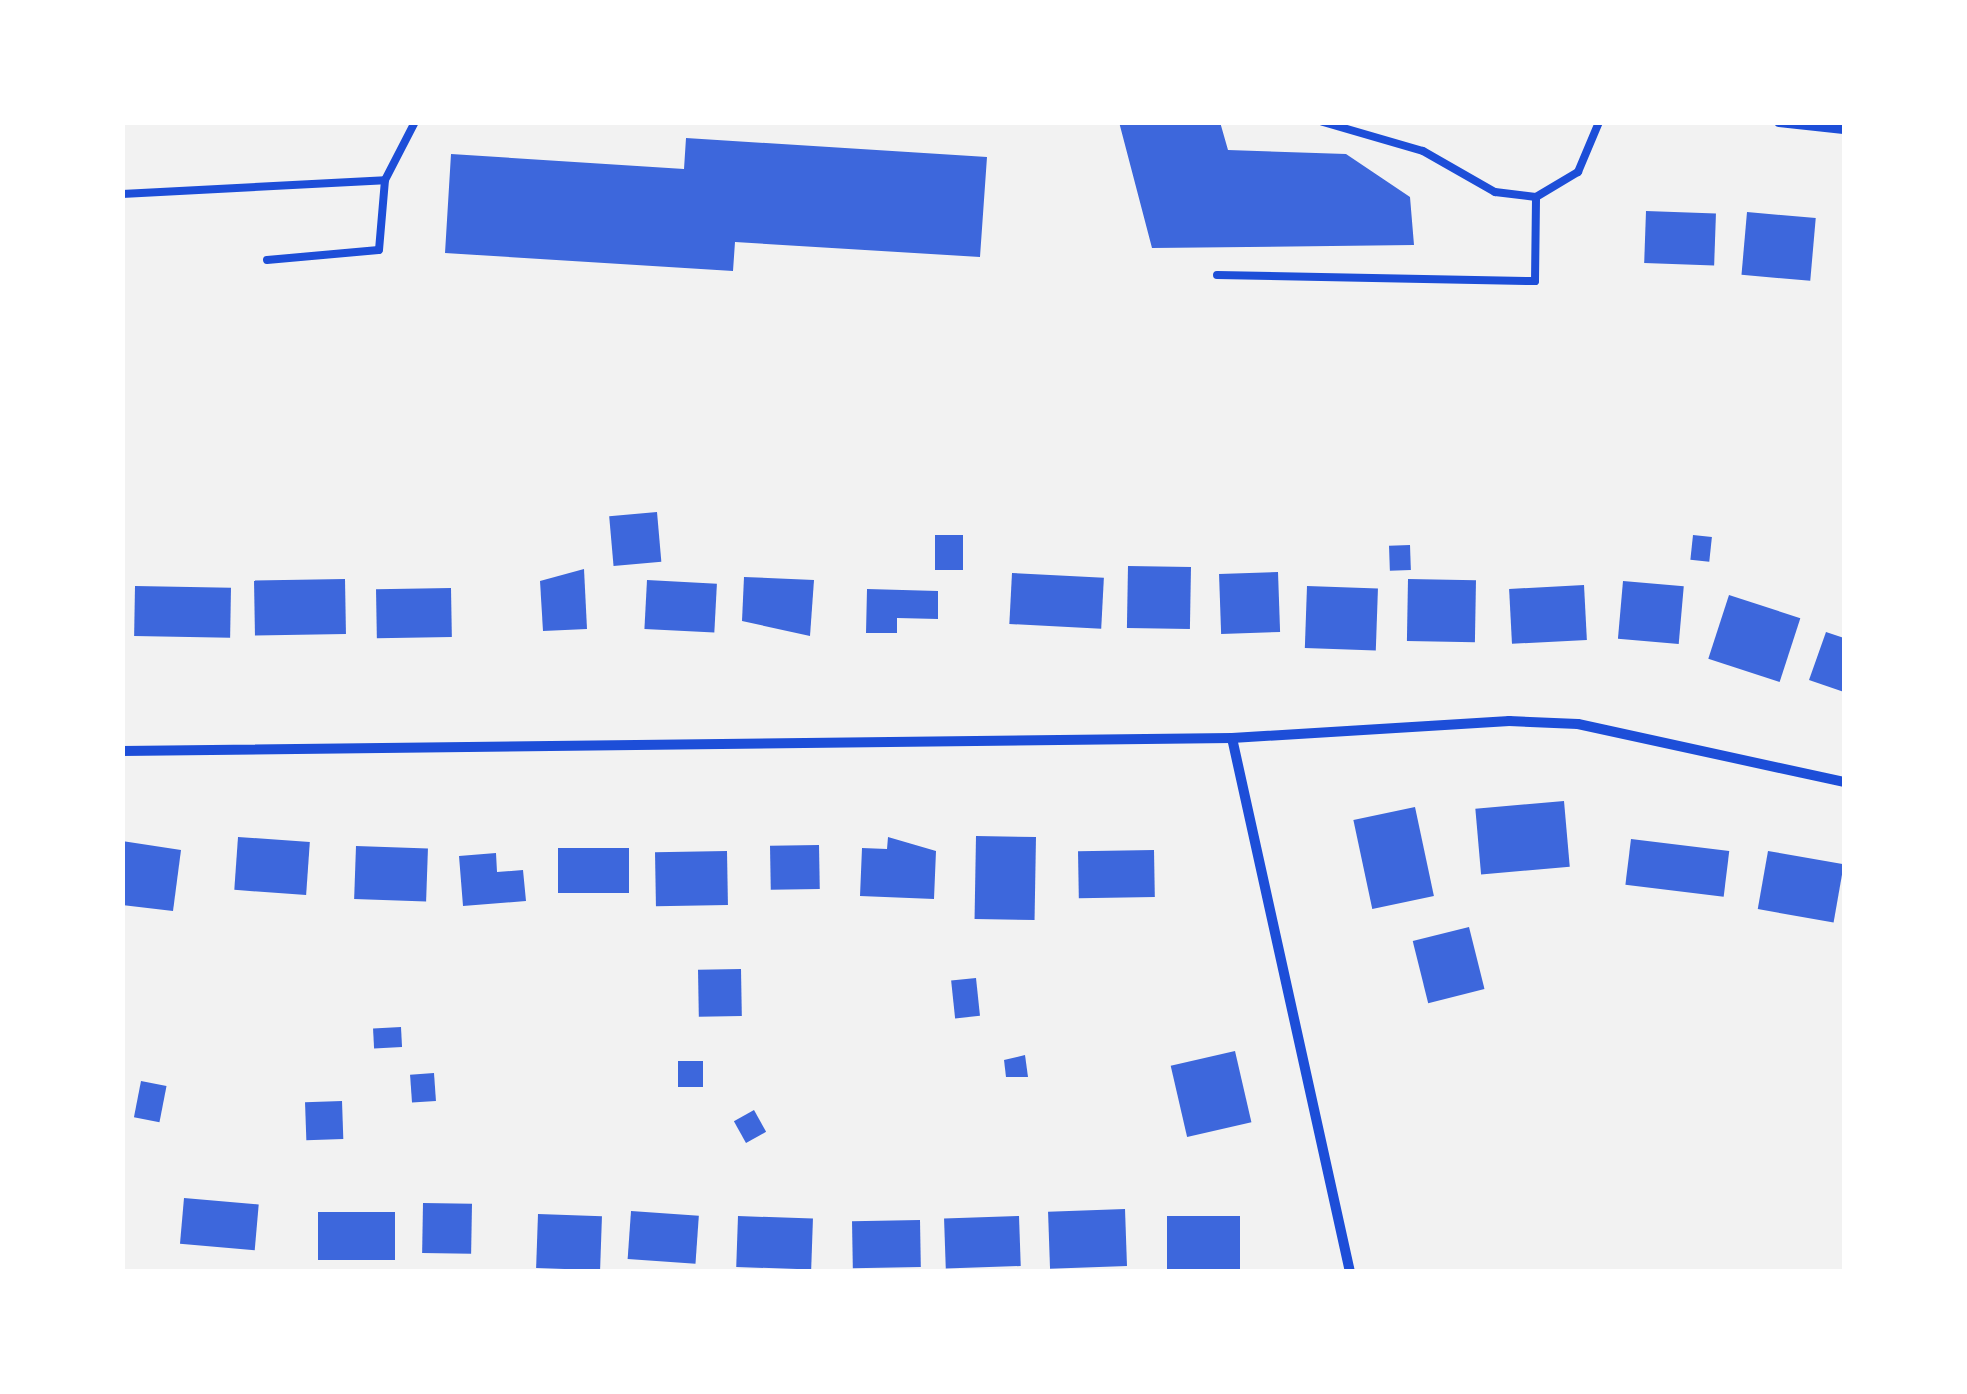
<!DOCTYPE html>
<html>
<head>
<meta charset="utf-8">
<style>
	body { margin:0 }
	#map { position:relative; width:1967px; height:1394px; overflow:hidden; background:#f2f2f2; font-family:Barlow,sans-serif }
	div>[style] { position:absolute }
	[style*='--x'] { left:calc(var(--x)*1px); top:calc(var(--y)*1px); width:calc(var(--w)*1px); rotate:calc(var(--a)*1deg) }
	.building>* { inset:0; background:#3d67dc; transform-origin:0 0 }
	.service>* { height:8px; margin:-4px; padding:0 4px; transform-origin:4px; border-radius:4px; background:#1d4ed8 }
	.minor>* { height:10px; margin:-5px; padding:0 5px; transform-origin:5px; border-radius:5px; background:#1d4ed8 }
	span { translate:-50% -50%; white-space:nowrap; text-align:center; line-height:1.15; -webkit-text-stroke:10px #fff; paint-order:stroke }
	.frame { position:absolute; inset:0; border:125px solid #fff; pointer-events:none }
</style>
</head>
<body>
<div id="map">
	<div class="building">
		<div style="clip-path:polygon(1119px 122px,1220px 122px,1228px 150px,1346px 154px,1410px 197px,1414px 245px,1152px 248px)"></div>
		<div style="clip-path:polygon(686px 138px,987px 157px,980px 257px,735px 242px,733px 271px,445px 253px,451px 154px,684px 169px)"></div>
		<div style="left:1646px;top:211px;width:70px;height:52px;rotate:2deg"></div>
		<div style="left:1747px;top:212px;width:69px;height:63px;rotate:5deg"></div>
		<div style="left:657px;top:512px;width:50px;height:48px;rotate:85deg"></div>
		<div style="left:935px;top:535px;width:28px;height:35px"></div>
		<div style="left:1693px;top:535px;width:19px;height:25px;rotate:6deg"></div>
		<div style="left:1410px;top:545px;width:25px;height:21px;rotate:88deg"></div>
		<div style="left:1128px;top:566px;width:63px;height:62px;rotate:1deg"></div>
		<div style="clip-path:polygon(584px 569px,587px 629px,543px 631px,540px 581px)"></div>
		<div style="left:1278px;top:572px;width:60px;height:59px;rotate:88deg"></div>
		<div style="left:1012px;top:573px;width:92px;height:51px;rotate:3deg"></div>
		<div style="clip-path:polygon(744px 577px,814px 580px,810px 636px,742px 621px)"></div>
		<div style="left:345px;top:579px;width:55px;height:91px;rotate:89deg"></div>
		<div style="left:1408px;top:579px;width:68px;height:62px;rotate:1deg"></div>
		<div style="left:647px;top:580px;width:70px;height:49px;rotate:3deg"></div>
		<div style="left:1623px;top:581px;width:61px;height:58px;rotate:5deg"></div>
		<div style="left:1584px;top:585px;width:55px;height:75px;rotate:87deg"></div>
		<div style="left:135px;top:586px;width:96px;height:50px;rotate:1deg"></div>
		<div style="left:1307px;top:586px;width:71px;height:62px;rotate:2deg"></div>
		<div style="left:451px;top:588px;width:49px;height:75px;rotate:89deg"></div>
		<div style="clip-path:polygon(867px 589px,938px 591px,938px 619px,897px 618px,897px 633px,866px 633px)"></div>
		<div style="left:1729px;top:595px;width:75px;height:67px;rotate:18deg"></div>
		<div style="clip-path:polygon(1826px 632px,1844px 638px,1844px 692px,1809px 680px)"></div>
		<div style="left:1564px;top:801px;width:66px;height:89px;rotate:85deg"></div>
		<div style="left:1415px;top:807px;width:91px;height:63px;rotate:78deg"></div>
		<div style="left:976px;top:836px;width:60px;height:83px;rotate:1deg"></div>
		<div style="left:238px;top:837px;width:72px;height:53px;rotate:4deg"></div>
		<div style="clip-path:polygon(888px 837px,936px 851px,934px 899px,860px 896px,862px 848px,887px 849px)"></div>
		<div style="left:1631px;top:839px;width:99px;height:46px;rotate:7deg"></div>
		<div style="clip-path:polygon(122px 841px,181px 850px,173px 911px,122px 905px)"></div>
		<div style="left:819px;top:845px;width:44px;height:49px;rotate:89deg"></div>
		<div style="left:356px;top:846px;width:72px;height:53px;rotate:2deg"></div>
		<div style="left:558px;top:848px;width:71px;height:45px"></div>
		<div style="left:1154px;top:850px;width:47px;height:76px;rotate:89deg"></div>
		<div style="left:727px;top:851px;width:54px;height:72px;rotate:89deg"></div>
		<div style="left:1768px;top:851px;width:77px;height:59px;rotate:10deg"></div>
		<div style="clip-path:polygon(496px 853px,497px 872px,523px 870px,526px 901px,463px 906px,459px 856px)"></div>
		<div style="left:1469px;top:927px;width:64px;height:58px;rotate:76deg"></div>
		<div style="left:741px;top:969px;width:47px;height:43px;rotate:89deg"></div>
		<div style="left:976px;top:978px;width:38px;height:25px;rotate:84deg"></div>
		<div style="left:401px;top:1027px;width:20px;height:28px;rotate:87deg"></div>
		<div style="left:1235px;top:1051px;width:73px;height:66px;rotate:77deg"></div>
		<div style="clip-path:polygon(1025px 1055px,1028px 1077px,1006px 1077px,1004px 1060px)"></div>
		<div style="left:703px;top:1061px;width:26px;height:25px;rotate:90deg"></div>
		<div style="left:434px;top:1073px;width:28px;height:24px;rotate:86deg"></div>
		<div style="left:141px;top:1081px;width:26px;height:37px;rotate:11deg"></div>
		<div style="left:342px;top:1101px;width:38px;height:37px;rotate:88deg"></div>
		<div style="left:754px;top:1110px;width:25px;height:23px;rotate:61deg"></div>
		<div style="left:184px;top:1198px;width:75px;height:46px;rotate:5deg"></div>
		<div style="left:423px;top:1203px;width:49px;height:50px;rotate:1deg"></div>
		<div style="left:1125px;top:1209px;width:57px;height:77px;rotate:88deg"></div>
		<div style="left:631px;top:1211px;width:68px;height:48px;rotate:4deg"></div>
		<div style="left:318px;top:1212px;width:77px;height:48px"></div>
		<div style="left:538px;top:1214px;width:64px;height:54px;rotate:2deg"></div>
		<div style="left:738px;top:1216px;width:75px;height:51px;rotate:2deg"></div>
		<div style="left:1019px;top:1216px;width:50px;height:75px;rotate:88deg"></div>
		<div style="left:1240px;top:1216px;width:56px;height:73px;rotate:90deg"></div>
		<div style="left:920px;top:1220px;width:47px;height:68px;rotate:89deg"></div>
	</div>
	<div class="service">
		<div style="--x:1323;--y:122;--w:104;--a:16.2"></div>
		<div style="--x:1423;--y:151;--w:83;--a:29.7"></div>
		<div style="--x:1495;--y:192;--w:41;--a:7"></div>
		<div style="--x:1536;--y:197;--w:49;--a:-30.8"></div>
		<div style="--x:1578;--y:172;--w:54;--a:-67.2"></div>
		<div style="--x:122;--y:194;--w:263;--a:-3"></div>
		<div style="--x:385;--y:180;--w:65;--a:-62.7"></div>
		<div style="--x:267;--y:260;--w:112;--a:-5.1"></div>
		<div style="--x:379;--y:250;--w:70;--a:-85.1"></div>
		<div style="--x:1217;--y:275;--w:318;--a:1.1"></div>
		<div style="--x:1535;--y:281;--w:84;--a:-89.3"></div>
	</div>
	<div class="minor">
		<div style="--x:1779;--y:122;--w:65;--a:6.1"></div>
		<div style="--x:1232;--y:738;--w:547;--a:77.54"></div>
		<div style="--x:122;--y:751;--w:1110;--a:-0.67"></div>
		<div style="--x:1232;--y:738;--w:278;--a:-3.5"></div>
		<div style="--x:1509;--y:721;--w:69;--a:2.5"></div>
		<div style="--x:1578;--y:724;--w:272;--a:12.3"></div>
	</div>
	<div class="frame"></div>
</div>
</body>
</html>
